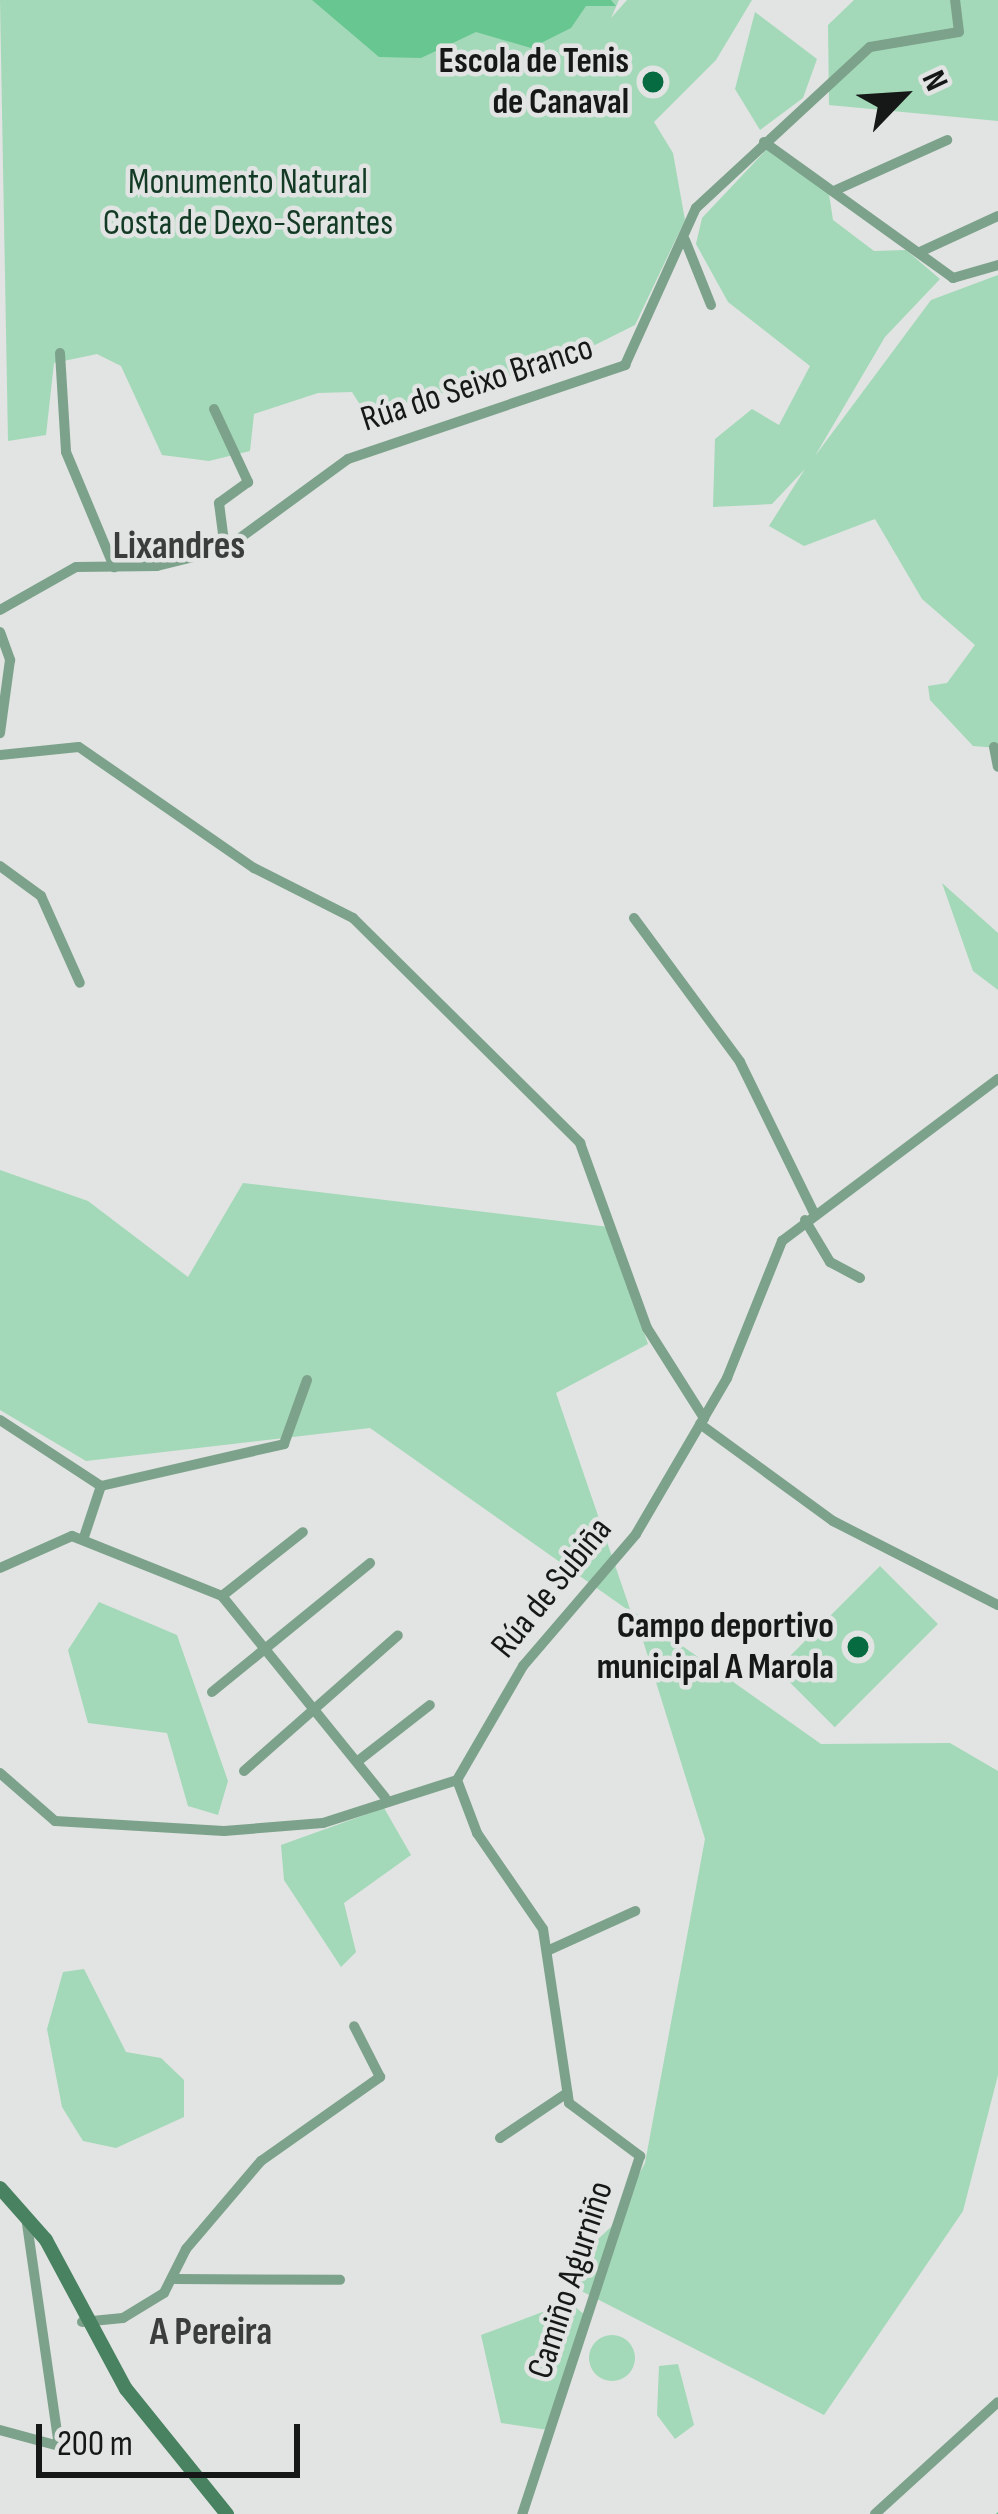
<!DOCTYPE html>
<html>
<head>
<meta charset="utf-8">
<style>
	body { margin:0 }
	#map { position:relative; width:998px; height:2514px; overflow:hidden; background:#e1e4e2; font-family:"Sofia Sans Condensed",sans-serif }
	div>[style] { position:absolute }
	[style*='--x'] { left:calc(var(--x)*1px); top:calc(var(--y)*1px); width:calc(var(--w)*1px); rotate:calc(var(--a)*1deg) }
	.green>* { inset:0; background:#a3d9b8; transform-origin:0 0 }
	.round { border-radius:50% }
	.water>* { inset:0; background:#68c691 }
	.stream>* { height:3px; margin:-1.5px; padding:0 1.5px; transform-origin:1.5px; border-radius:1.5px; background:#68c691 }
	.street>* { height:10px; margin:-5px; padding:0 5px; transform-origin:5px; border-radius:5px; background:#7da28b }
	.secondary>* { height:14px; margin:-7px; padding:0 7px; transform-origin:7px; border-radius:7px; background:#488261 }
	.dots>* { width:33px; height:33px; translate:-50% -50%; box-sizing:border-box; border:6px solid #e1e4e2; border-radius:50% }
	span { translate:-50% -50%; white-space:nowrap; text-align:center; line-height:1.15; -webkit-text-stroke:9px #e1e4e2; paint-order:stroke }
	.poi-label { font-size:36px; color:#161817; font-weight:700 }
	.right { translate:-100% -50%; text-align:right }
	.park-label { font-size:36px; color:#123a25 }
	.street-label { font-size:36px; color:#161817 }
	.neighbourhood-label { font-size:39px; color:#3a3d3b; font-weight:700 }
	.north { position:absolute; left:842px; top:36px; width:120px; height:120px; -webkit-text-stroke:9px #e1e4e2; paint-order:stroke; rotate:65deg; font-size:33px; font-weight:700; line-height:48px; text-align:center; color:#161817 }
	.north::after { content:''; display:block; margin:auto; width:42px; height:54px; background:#161817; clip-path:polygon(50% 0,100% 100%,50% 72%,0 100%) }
	.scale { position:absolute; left:36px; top:2424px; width:264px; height:54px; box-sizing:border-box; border:6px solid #161817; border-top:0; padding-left:15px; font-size:36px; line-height:42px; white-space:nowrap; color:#161817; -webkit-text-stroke:9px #e1e4e2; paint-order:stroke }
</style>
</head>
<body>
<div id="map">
	<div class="green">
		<div style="clip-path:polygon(0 0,619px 0,611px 18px,627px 0,752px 0,716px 60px,654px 122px,673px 153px,685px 220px,635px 325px,561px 362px,405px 403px,364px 411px,352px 392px,318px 393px,254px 414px,250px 451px,209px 461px,162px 455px,121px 366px,97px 354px,54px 363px,46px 435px,8px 441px)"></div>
		<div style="clip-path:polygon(854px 0,998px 0,998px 121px,829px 105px,828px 25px)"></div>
		<div style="clip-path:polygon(755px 12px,817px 59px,803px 98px,760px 130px,735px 89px)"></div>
		<div style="clip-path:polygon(768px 148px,829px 194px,833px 220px,874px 251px,906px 250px,940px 279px,885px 337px,815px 456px,931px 300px,998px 275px,998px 748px,973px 746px,930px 700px,928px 686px,947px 683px,975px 645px,922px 599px,875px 519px,804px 546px,769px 526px,805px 469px,772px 504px,713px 507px,715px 439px,752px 409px,779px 425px,810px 366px,728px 302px,696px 244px,702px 218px)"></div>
		<div style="clip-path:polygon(942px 883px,998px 933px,998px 990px,973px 971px)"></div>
		<div style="clip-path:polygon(0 1170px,88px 1201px,188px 1277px,243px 1183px,609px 1227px,648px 1344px,556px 1393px,630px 1609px,821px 1744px,950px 1743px,998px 1771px,998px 2075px,963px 2211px,824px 2415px,556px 2278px,611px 2227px,645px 2163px,705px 1839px,635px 1615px,370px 1428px,86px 1461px,0 1410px)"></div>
		<div style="left:880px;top:1566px;width:82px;height:146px;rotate:45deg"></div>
		<div style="clip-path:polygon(99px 1602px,177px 1635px,228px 1781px,218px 1815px,188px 1806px,167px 1733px,88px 1723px,68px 1650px)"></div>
		<div style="clip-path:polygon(384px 1808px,411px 1855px,344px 1903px,356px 1952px,341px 1967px,284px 1880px,281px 1845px)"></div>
		<div style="clip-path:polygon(84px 1969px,126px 2052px,161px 2058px,184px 2080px,184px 2117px,116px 2148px,83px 2141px,62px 2107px,47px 2029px,63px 1972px)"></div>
		<div style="clip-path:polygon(569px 2302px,585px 2315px,548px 2430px,501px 2423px,481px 2335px)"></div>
		<div class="round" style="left:589px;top:2335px;width:46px;height:46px"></div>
		<div style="clip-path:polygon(678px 2364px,694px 2425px,675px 2439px,657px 2415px,659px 2366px)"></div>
	</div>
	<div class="water">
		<div style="clip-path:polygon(312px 0,611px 0,616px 6px,586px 6px,571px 28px,531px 48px,476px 32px,421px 58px,379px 57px)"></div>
	</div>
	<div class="stream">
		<div style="--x:997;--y:2514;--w:1;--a:-45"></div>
	</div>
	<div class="street">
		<div style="--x:764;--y:142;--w:233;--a:35.7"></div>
		<div style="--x:953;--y:278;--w:47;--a:-16.1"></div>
		<div style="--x:836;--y:190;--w:122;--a:-24.2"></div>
		<div style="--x:685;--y:240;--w:70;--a:68.2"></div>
		<div style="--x:922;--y:251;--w:84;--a:-24.7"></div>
		<div style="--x:60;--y:353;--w:99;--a:86.5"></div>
		<div style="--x:66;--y:452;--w:125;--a:67.3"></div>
		<div style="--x:214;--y:409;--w:81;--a:65"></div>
		<div style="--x:248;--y:482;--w:36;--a:144"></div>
		<div style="--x:219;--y:503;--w:46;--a:82.6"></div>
		<div style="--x:0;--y:610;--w:87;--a:-29.5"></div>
		<div style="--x:76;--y:567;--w:81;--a:-0.7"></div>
		<div style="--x:157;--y:566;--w:70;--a:-14"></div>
		<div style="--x:225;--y:549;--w:152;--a:-36.2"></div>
		<div style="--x:348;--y:459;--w:293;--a:-18.7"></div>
		<div style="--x:625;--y:365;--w:172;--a:-65.7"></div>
		<div style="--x:696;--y:208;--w:237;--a:-42.8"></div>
		<div style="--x:870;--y:47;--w:90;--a:-9.6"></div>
		<div style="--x:959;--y:32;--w:32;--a:-97"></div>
		<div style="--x:0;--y:632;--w:30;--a:70"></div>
		<div style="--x:10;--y:660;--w:74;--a:97.8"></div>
		<div style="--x:994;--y:747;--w:20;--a:79"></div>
		<div style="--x:0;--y:755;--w:79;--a:-5.8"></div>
		<div style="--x:79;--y:747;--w:213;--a:34.7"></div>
		<div style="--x:254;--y:868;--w:111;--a:26.8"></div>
		<div style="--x:353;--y:918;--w:320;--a:44.7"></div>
		<div style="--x:580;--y:1143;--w:197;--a:70.1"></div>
		<div style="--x:647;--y:1328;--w:107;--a:57.7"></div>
		<div style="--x:0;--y:866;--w:51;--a:36.2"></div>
		<div style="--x:41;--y:896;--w:95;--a:65.9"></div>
		<div style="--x:634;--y:918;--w:179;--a:53.6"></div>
		<div style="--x:740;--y:1062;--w:170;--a:63.9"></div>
		<div style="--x:805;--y:1220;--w:49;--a:59.2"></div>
		<div style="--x:830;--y:1262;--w:34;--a:28"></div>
		<div style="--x:0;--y:1420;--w:121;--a:33.2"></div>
		<div style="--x:700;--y:1424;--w:165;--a:36.1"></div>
		<div style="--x:833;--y:1521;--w:185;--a:27"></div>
		<div style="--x:101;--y:1486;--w:188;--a:-12.9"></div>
		<div style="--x:284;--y:1444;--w:68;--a:-70.2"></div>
		<div style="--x:84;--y:1537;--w:54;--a:-71.6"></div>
		<div style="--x:0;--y:1568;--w:79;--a:-24"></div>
		<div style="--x:72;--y:1536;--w:162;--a:21.8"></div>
		<div style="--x:222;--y:1596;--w:259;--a:51"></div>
		<div style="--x:222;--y:1596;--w:103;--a:-38.3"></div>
		<div style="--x:212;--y:1692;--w:204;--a:-39.2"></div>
		<div style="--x:358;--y:1761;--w:91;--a:-37.9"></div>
		<div style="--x:244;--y:1771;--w:205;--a:-41.4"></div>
		<div style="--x:0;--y:1773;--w:73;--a:41.1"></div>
		<div style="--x:55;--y:1821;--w:169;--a:3.4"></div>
		<div style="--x:224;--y:1831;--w:99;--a:-4.6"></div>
		<div style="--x:323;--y:1823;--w:141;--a:-17.8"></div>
		<div style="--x:457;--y:1780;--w:132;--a:-59.9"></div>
		<div style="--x:523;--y:1666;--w:174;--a:-49.4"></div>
		<div style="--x:636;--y:1534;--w:181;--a:-59.7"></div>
		<div style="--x:727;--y:1378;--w:148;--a:-68.1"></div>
		<div style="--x:782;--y:1241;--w:270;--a:-36.9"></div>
		<div style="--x:457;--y:1780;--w:57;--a:69.3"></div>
		<div style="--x:477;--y:1833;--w:116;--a:55.5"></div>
		<div style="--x:543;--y:1929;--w:176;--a:81.5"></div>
		<div style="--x:569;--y:2103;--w:89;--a:36.7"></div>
		<div style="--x:640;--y:2156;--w:377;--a:108.2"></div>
		<div style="--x:547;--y:1951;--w:97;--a:-24.4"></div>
		<div style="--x:500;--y:2138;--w:81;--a:-33.9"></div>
		<div style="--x:175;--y:2279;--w:165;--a:0.3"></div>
		<div style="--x:82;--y:2322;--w:41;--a:-5.6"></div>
		<div style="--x:123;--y:2318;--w:48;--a:-31.4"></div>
		<div style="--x:164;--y:2293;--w:49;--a:-63.4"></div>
		<div style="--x:186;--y:2249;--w:116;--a:-49.6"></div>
		<div style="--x:261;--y:2161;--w:146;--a:-35.2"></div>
		<div style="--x:380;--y:2077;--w:57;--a:-117"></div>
		<div style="--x:0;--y:2430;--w:61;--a:15.2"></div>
		<div style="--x:59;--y:2446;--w:232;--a:-98.2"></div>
		<div style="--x:875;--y:2514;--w:166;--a:-42.3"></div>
	</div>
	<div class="secondary">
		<div style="--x:0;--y:2188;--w:69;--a:48.5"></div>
		<div style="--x:46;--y:2240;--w:169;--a:61.8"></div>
		<div style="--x:126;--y:2389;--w:161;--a:51.1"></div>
	</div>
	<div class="dots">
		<div style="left:653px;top:82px;background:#066b41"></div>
		<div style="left:858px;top:1647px;background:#066b41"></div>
	</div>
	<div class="poi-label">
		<span class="right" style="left:629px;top:82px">Escola de Tenis<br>de Canaval</span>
		<span class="right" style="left:834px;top:1647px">Campo deportivo<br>municipal A Marola</span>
	</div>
	<div class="park-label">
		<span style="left:248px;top:203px">Monumento Natural<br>Costa de Dexo-Serantes</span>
	</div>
	<div class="street-label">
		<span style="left:477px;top:384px;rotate:-18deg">Rúa do Seixo Branco</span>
		<span style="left:552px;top:1588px;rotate:-51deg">Rúa de Subiña</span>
		<span style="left:571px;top:2280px;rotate:-72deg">Camiño Agurniño</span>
	</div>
	<div class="neighbourhood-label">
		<span style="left:179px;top:547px">Lixandres</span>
		<span style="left:211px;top:2333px">A Pereira</span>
	</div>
	<div class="north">N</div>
	<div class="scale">200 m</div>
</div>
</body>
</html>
